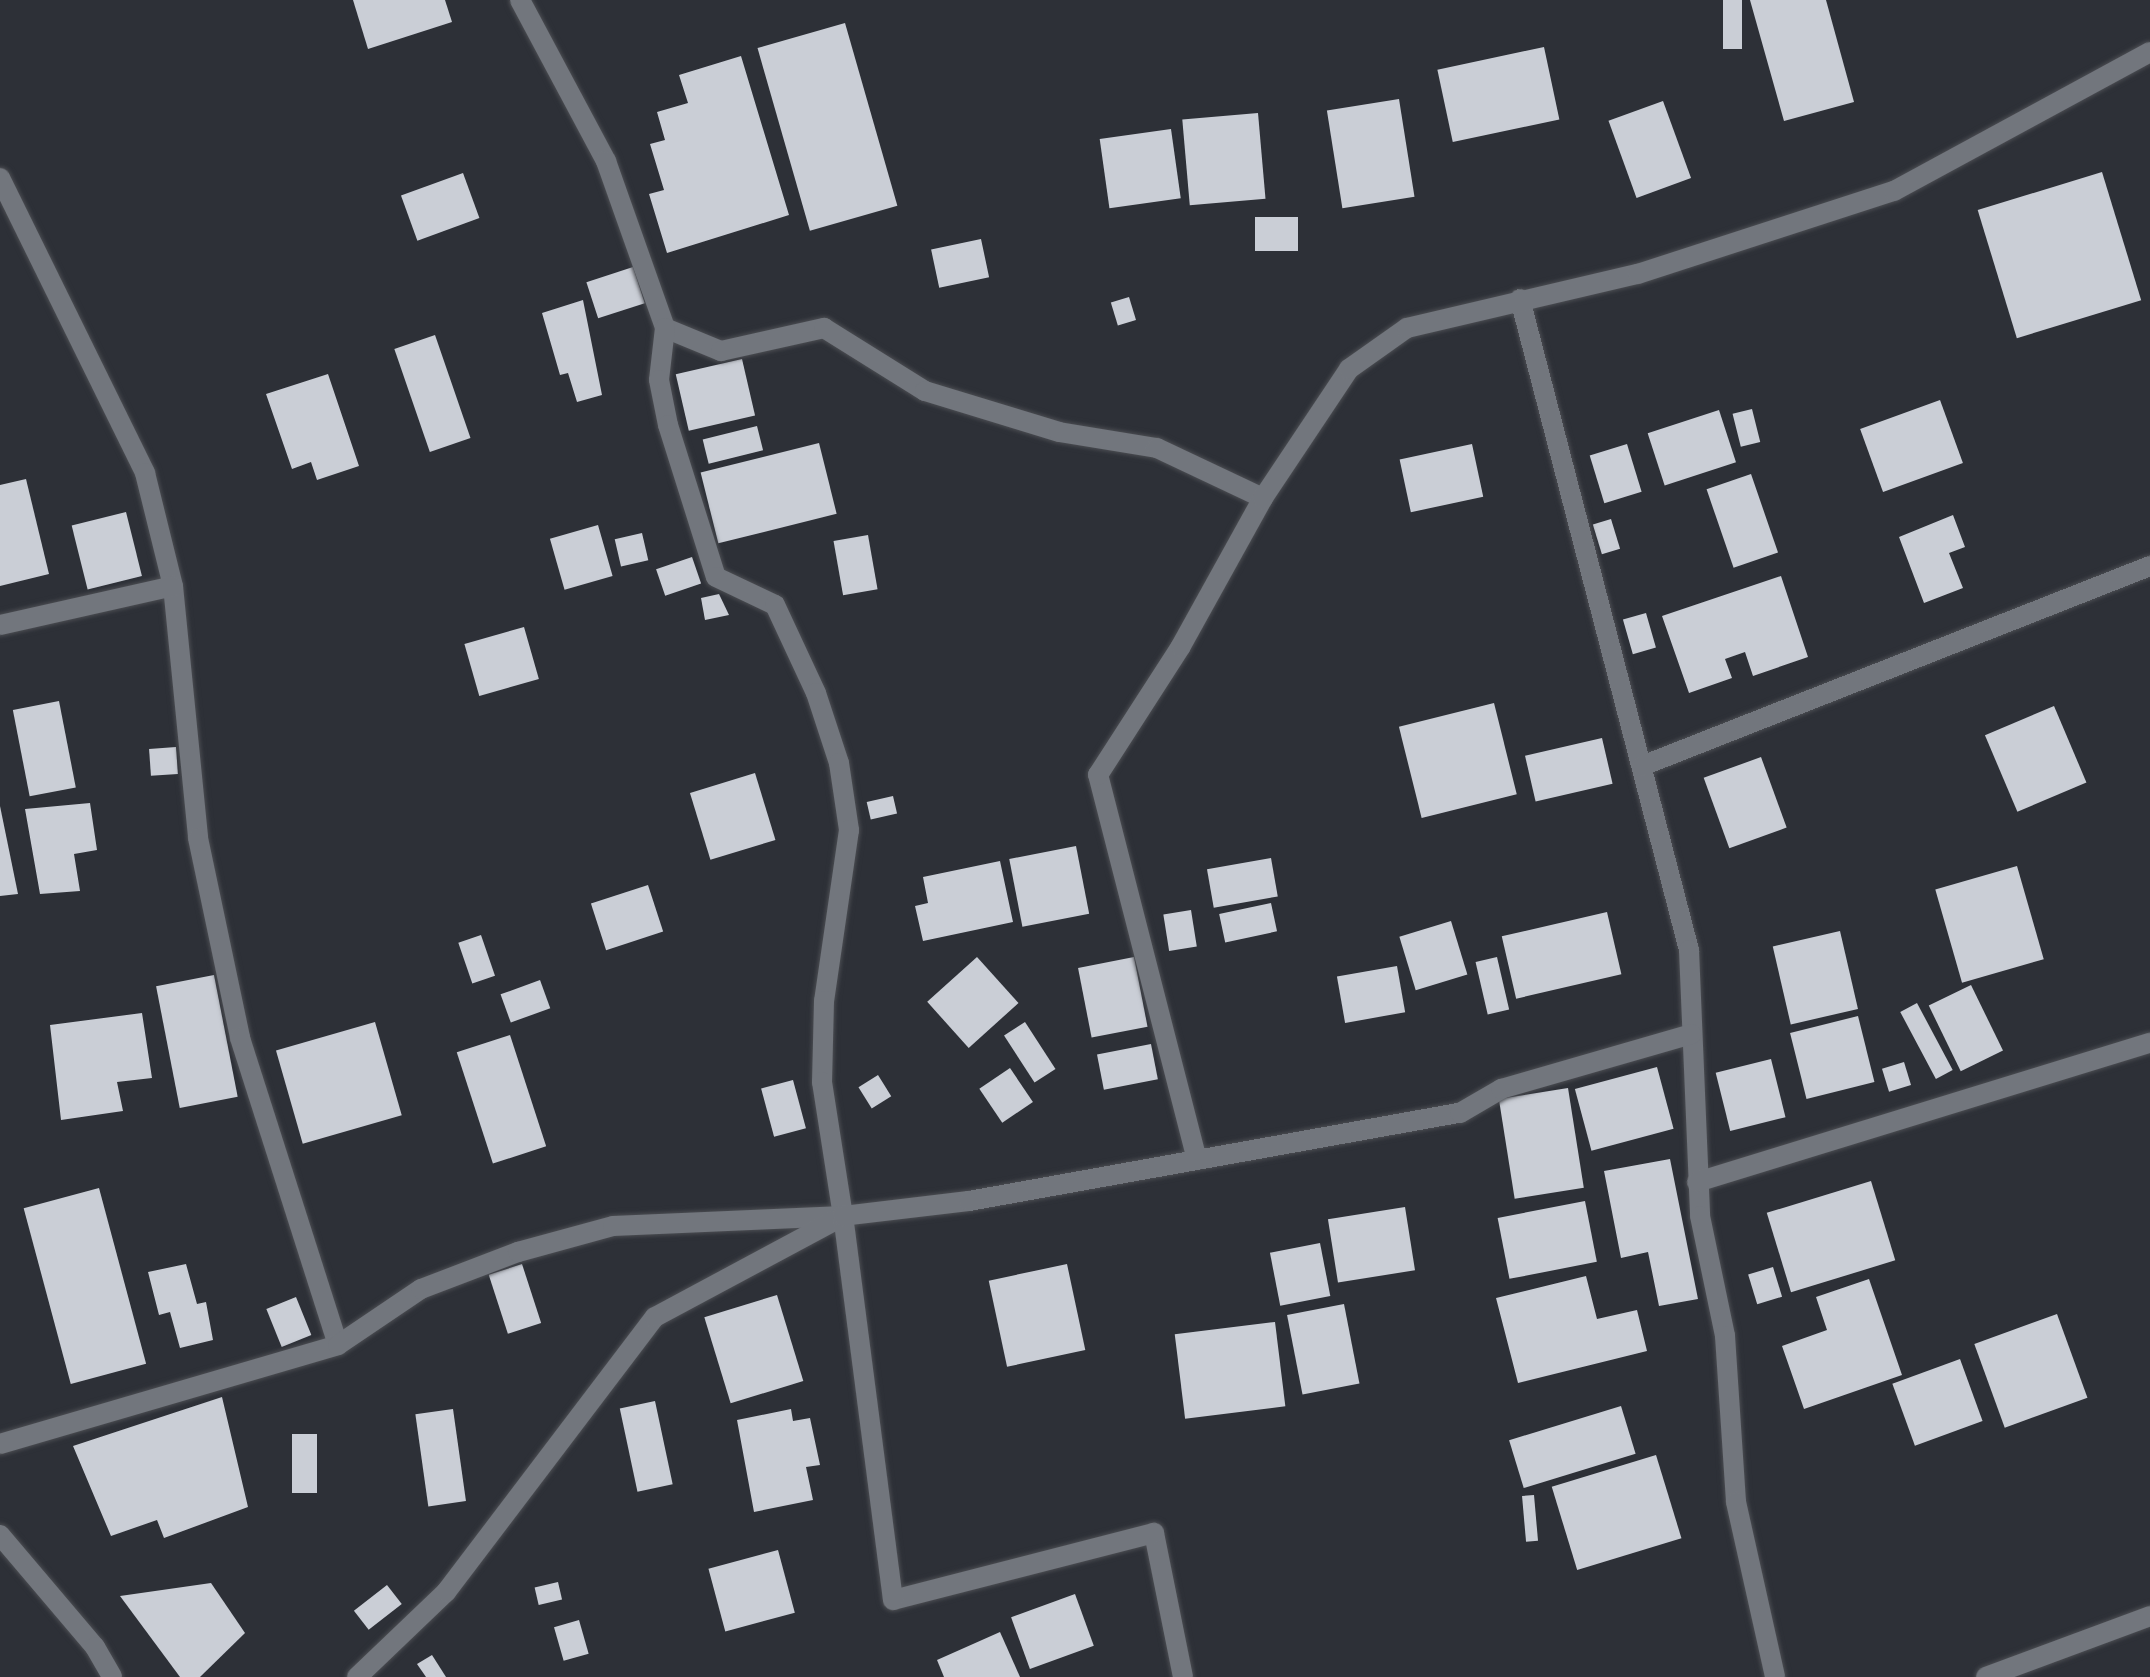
<!DOCTYPE html>
<html>
<head>
<meta charset="utf-8">
<style>
	body { margin:0 }
	#map { position:relative; width:2150px; height:1677px; overflow:hidden; background:#2d3037; font-family:"DejaVu Sans",sans-serif }
	div>[style] { position:absolute }
	[style*='--x'] { left:calc(var(--x)*1px); top:calc(var(--y)*1px); width:calc(var(--w)*1px); rotate:calc(var(--a)*1deg) }
	.building>* { inset:0; background:#caced6; transform-origin:0 0 }
	.roads { filter:drop-shadow(0 0 2px #4b4d52) drop-shadow(0 0 2px #4b4d52) }
	.minor>* { height:20px; margin:-10px; padding:0 10px; transform-origin:10px; border-radius:10px; background:#72767d }
	span { translate:-50% -50%; white-space:nowrap; text-align:center; line-height:1.15; -webkit-text-stroke:8px #17181b; paint-order:stroke }
</style>
</head>
<body>
<div id="map">
	<div class="building">
		<div style="clip-path:polygon(353px 0,445px 0,452px 22px,368px 49px)"></div>
		<div style="left:1723px;top:0;width:19px;height:49px"></div>
		<div style="clip-path:polygon(1750px 0,1826px 0,1854px 102px,1784px 121px)"></div>
		<div style="left:845px;top:23px;width:190px;height:91px;rotate:74deg"></div>
		<div style="left:1544px;top:47px;width:74px;height:109px;rotate:78deg"></div>
		<div style="clip-path:polygon(741px 56px,789px 215px,667px 253px,649px 194px,664px 190px,650px 144px,665px 140px,657px 112px,688px 103px,679px 75px)"></div>
		<div style="left:1399px;top:99px;width:99px;height:73px;rotate:81deg"></div>
		<div style="left:1663px;top:101px;width:82px;height:58px;rotate:70deg"></div>
		<div style="left:1258px;top:113px;width:86px;height:76px;rotate:85deg"></div>
		<div style="left:1171px;top:129px;width:70px;height:72px;rotate:82deg"></div>
		<div style="left:2102px;top:172px;width:134px;height:130px;rotate:73deg"></div>
		<div style="left:463px;top:173px;width:48px;height:66px;rotate:70deg"></div>
		<div style="left:1298px;top:217px;width:34px;height:43px;rotate:90deg"></div>
		<div style="left:981px;top:239px;width:39px;height:51px;rotate:78deg"></div>
		<div style="left:633px;top:267px;width:38px;height:49px;rotate:72deg"></div>
		<div style="left:1129px;top:297px;width:24px;height:19px;rotate:73deg"></div>
		<div style="clip-path:polygon(583px 300px,602px 395px,577px 402px,568px 373px,560px 375px,542px 313px)"></div>
		<div style="left:435px;top:335px;width:109px;height:43px;rotate:71deg"></div>
		<div style="left:742px;top:359px;width:58px;height:68px;rotate:77deg"></div>
		<div style="clip-path:polygon(328px 374px,359px 466px,317px 480px,311px 462px,292px 469px,266px 394px)"></div>
		<div style="left:1940px;top:400px;width:67px;height:85px;rotate:70deg"></div>
		<div style="left:1752px;top:409px;width:34px;height:20px;rotate:76deg"></div>
		<div style="left:1719px;top:410px;width:55px;height:75px;rotate:72deg"></div>
		<div style="left:757px;top:426px;width:25px;height:56px;rotate:76deg"></div>
		<div style="left:819px;top:443px;width:73px;height:122px;rotate:76deg"></div>
		<div style="left:1472px;top:444px;width:54px;height:74px;rotate:78deg"></div>
		<div style="left:1627px;top:444px;width:50px;height:39px;rotate:73deg"></div>
		<div style="left:1751px;top:474px;width:83px;height:47px;rotate:71deg"></div>
		<div style="clip-path:polygon(26px 479px,49px 574px,0 586px,0 485px)"></div>
		<div style="left:126px;top:512px;width:66px;height:56px;rotate:76deg"></div>
		<div style="clip-path:polygon(1953px 515px,1965px 547px,1949px 553px,1963px 588px,1924px 603px,1899px 537px)"></div>
		<div style="left:1611px;top:519px;width:31px;height:19px;rotate:73deg"></div>
		<div style="left:598px;top:525px;width:53px;height:50px;rotate:74deg"></div>
		<div style="left:642px;top:533px;width:28px;height:28px;rotate:77deg"></div>
		<div style="left:868px;top:535px;width:55px;height:35px;rotate:80deg"></div>
		<div style="left:692px;top:557px;width:28px;height:38px;rotate:71deg"></div>
		<div style="clip-path:polygon(1781px 576px,1808px 657px,1753px 676px,1745px 652px,1725px 659px,1732px 678px,1689px 693px,1662px 616px)"></div>
		<div style="clip-path:polygon(719px 594px,729px 615px,705px 620px,701px 598px)"></div>
		<div style="left:1646px;top:613px;width:36px;height:24px;rotate:74deg"></div>
		<div style="left:524px;top:627px;width:54px;height:62px;rotate:74deg"></div>
		<div style="left:59px;top:701px;width:88px;height:47px;rotate:79deg"></div>
		<div style="left:1494px;top:703px;width:94px;height:98px;rotate:76deg"></div>
		<div style="left:2054px;top:706px;width:83px;height:75px;rotate:67deg"></div>
		<div style="left:1602px;top:738px;width:47px;height:79px;rotate:77deg"></div>
		<div style="left:176px;top:747px;width:27px;height:27px;rotate:86deg"></div>
		<div style="left:1761px;top:757px;width:75px;height:61px;rotate:70deg"></div>
		<div style="left:755px;top:773px;width:70px;height:68px;rotate:73deg"></div>
		<div style="left:893px;top:796px;width:18px;height:27px;rotate:77deg"></div>
		<div style="clip-path:polygon(90px 803px,97px 850px,74px 854px,80px 891px,40px 894px,25px 809px)"></div>
		<div style="clip-path:polygon(0 806px,18px 894px,0 896px)"></div>
		<div style="left:1076px;top:846px;width:69px;height:68px;rotate:79deg"></div>
		<div style="left:1271px;top:858px;width:39px;height:65px;rotate:80deg"></div>
		<div style="clip-path:polygon(1000px 861px,1013px 922px,923px 941px,915px 906px,928px 903px,923px 877px)"></div>
		<div style="left:2017px;top:866px;width:97px;height:85px;rotate:74deg"></div>
		<div style="left:648px;top:885px;width:49px;height:60px;rotate:72deg"></div>
		<div style="left:1271px;top:903px;width:29px;height:53px;rotate:78deg"></div>
		<div style="left:1191px;top:910px;width:37px;height:28px;rotate:81deg"></div>
		<div style="left:1607px;top:912px;width:64px;height:108px;rotate:77deg"></div>
		<div style="left:1451px;top:921px;width:56px;height:54px;rotate:73deg"></div>
		<div style="left:1840px;top:931px;width:80px;height:69px;rotate:77deg"></div>
		<div style="left:481px;top:935px;width:43px;height:24px;rotate:71deg"></div>
		<div style="left:977px;top:957px;width:62px;height:67px;rotate:48deg"></div>
		<div style="left:1134px;top:957px;width:71px;height:57px;rotate:79deg"></div>
		<div style="left:1497px;top:957px;width:54px;height:22px;rotate:77deg"></div>
		<div style="left:1397px;top:966px;width:47px;height:61px;rotate:80deg"></div>
		<div style="left:214px;top:975px;width:124px;height:59px;rotate:79deg"></div>
		<div style="left:540px;top:980px;width:30px;height:42px;rotate:70deg"></div>
		<div style="left:1971px;top:985px;width:73px;height:47px;rotate:64deg"></div>
		<div style="left:1917px;top:1003px;width:76px;height:19px;rotate:62deg"></div>
		<div style="clip-path:polygon(142px 1013px,152px 1078px,117px 1082px,123px 1111px,61px 1120px,50px 1025px)"></div>
		<div style="left:1858px;top:1016px;width:68px;height:70px;rotate:76deg"></div>
		<div style="left:375px;top:1022px;width:97px;height:103px;rotate:74deg"></div>
		<div style="left:1025px;top:1022px;width:56px;height:25px;rotate:57deg"></div>
		<div style="left:510px;top:1035px;width:117px;height:56px;rotate:72deg"></div>
		<div style="left:1151px;top:1044px;width:36px;height:55px;rotate:79deg"></div>
		<div style="left:1771px;top:1059px;width:60px;height:57px;rotate:76deg"></div>
		<div style="left:1904px;top:1062px;width:24px;height:23px;rotate:73deg"></div>
		<div style="left:1657px;top:1067px;width:64px;height:85px;rotate:75deg"></div>
		<div style="left:1010px;top:1068px;width:41px;height:37px;rotate:56deg"></div>
		<div style="left:878px;top:1075px;width:25px;height:23px;rotate:58deg"></div>
		<div style="left:793px;top:1080px;width:50px;height:33px;rotate:75deg"></div>
		<div style="left:1568px;top:1088px;width:101px;height:70px;rotate:81deg"></div>
		<div style="clip-path:polygon(1670px 1159px,1698px 1299px,1659px 1306px,1648px 1252px,1621px 1258px,1604px 1171px)"></div>
		<div style="left:1871px;top:1181px;width:83px;height:109px;rotate:73deg"></div>
		<div style="left:99px;top:1188px;width:182px;height:78px;rotate:75deg"></div>
		<div style="left:1585px;top:1201px;width:62px;height:89px;rotate:79deg"></div>
		<div style="left:1405px;top:1207px;width:64px;height:78px;rotate:81deg"></div>
		<div style="left:1320px;top:1243px;width:54px;height:51px;rotate:79deg"></div>
		<div style="clip-path:polygon(186px 1264px,197px 1304px,206px 1302px,213px 1340px,180px 1348px,170px 1312px,159px 1315px,148px 1272px)"></div>
		<div style="left:522px;top:1264px;width:62px;height:35px;rotate:72deg"></div>
		<div style="left:1067px;top:1264px;width:88px;height:80px;rotate:78deg"></div>
		<div style="left:1773px;top:1267px;width:31px;height:26px;rotate:73deg"></div>
		<div style="clip-path:polygon(1586px 1276px,1597px 1319px,1637px 1310px,1647px 1351px,1518px 1383px,1496px 1298px)"></div>
		<div style="clip-path:polygon(1869px 1279px,1902px 1375px,1804px 1409px,1782px 1346px,1827px 1330px,1816px 1297px)"></div>
		<div style="left:777px;top:1295px;width:90px;height:76px;rotate:73deg"></div>
		<div style="left:296px;top:1297px;width:41px;height:32px;rotate:68deg"></div>
		<div style="left:1344px;top:1304px;width:81px;height:58px;rotate:79deg"></div>
		<div style="left:2057px;top:1314px;width:89px;height:88px;rotate:70deg"></div>
		<div style="left:1275px;top:1322px;width:85px;height:101px;rotate:83deg"></div>
		<div style="left:1960px;top:1359px;width:66px;height:72px;rotate:70deg"></div>
		<div style="clip-path:polygon(222px 1397px,248px 1507px,164px 1538px,157px 1520px,111px 1536px,73px 1446px)"></div>
		<div style="left:655px;top:1401px;width:85px;height:36px;rotate:78deg"></div>
		<div style="left:1621px;top:1406px;width:50px;height:117px;rotate:73deg"></div>
		<div style="left:453px;top:1409px;width:93px;height:38px;rotate:82deg"></div>
		<div style="clip-path:polygon(791px 1409px,793px 1421px,810px 1418px,820px 1465px,806px 1467px,813px 1500px,754px 1512px,737px 1420px)"></div>
		<div style="left:292px;top:1434px;width:25px;height:59px"></div>
		<div style="left:1656px;top:1455px;width:87px;height:109px;rotate:73deg"></div>
		<div style="left:1534px;top:1495px;width:46px;height:12px;rotate:85deg"></div>
		<div style="left:778px;top:1550px;width:65px;height:72px;rotate:75deg"></div>
		<div style="left:558px;top:1582px;width:18px;height:24px;rotate:77deg"></div>
		<div style="clip-path:polygon(211px 1583px,245px 1633px,200px 1677px,180px 1677px,120px 1596px)"></div>
		<div style="left:387px;top:1585px;width:24px;height:42px;rotate:52deg"></div>
		<div style="left:1075px;top:1594px;width:55px;height:68px;rotate:70deg"></div>
		<div style="left:579px;top:1620px;width:35px;height:26px;rotate:74deg"></div>
		<div style="clip-path:polygon(1000px 1632px,1020px 1677px,944px 1677px,937px 1660px)"></div>
		<div style="clip-path:polygon(432px 1655px,446px 1677px,426px 1677px,417px 1664px)"></div>
	</div>
	<div class="roads">
		<div class="minor">
			<div style="--x:520;--y:0;--w:183;--a:61.9"></div>
			<div style="--x:606;--y:161;--w:177;--a:70.5"></div>
			<div style="--x:665;--y:328;--w:61;--a:22.3"></div>
			<div style="--x:721;--y:351;--w:106;--a:-12.6"></div>
			<div style="--x:824;--y:328;--w:119;--a:32"></div>
			<div style="--x:925;--y:391;--w:140;--a:17"></div>
			<div style="--x:1059;--y:432;--w:99;--a:9.3"></div>
			<div style="--x:1157;--y:448;--w:117;--a:25.3"></div>
			<div style="--x:0;--y:178;--w:329;--a:63.8"></div>
			<div style="--x:145;--y:473;--w:116;--a:76.1"></div>
			<div style="--x:173;--y:586;--w:253;--a:84.3"></div>
			<div style="--x:198;--y:838;--w:204;--a:78.1"></div>
			<div style="--x:240;--y:1038;--w:322;--a:72.3"></div>
			<div style="--x:1520;--y:299;--w:673;--a:75.45"></div>
			<div style="--x:1689;--y:950;--w:266;--a:87.6"></div>
			<div style="--x:1700;--y:1216;--w:123;--a:78.2"></div>
			<div style="--x:1725;--y:1336;--w:166;--a:86.2"></div>
			<div style="--x:1736;--y:1502;--w:179;--a:77.4"></div>
			<div style="--x:665;--y:328;--w:52;--a:96.6"></div>
			<div style="--x:659;--y:380;--w:46;--a:78.7"></div>
			<div style="--x:668;--y:425;--w:159;--a:72.5"></div>
			<div style="--x:716;--y:577;--w:65;--a:25.4"></div>
			<div style="--x:775;--y:605;--w:97;--a:65"></div>
			<div style="--x:816;--y:693;--w:74;--a:71.8"></div>
			<div style="--x:839;--y:763;--w:68;--a:81.5"></div>
			<div style="--x:849;--y:830;--w:173;--a:98.3"></div>
			<div style="--x:824;--y:1001;--w:81;--a:91.4"></div>
			<div style="--x:822;--y:1082;--w:136;--a:81.1"></div>
			<div style="--x:0;--y:625;--w:177;--a:-12.7"></div>
			<div style="--x:1642;--y:766;--w:546;--a:-21.49"></div>
			<div style="--x:1197;--y:1160;--w:398;--a:-104.4"></div>
			<div style="--x:1098;--y:775;--w:153;--a:-57.2"></div>
			<div style="--x:1181;--y:646;--w:169;--a:-61"></div>
			<div style="--x:1263;--y:498;--w:155;--a:-56.3"></div>
			<div style="--x:1349;--y:369;--w:71;--a:-35.3"></div>
			<div style="--x:1407;--y:328;--w:237;--a:-13.2"></div>
			<div style="--x:1638;--y:274;--w:269;--a:-18"></div>
			<div style="--x:1894;--y:191;--w:291;--a:-28.5"></div>
			<div style="--x:1697;--y:1182;--w:474;--a:-17.1"></div>
			<div style="--x:0;--y:1444;--w:352;--a:-16.3"></div>
			<div style="--x:338;--y:1345;--w:100;--a:-34"></div>
			<div style="--x:421;--y:1289;--w:104;--a:-20.9"></div>
			<div style="--x:518;--y:1252;--w:98;--a:-15.3"></div>
			<div style="--x:613;--y:1226;--w:230;--a:-2.5"></div>
			<div style="--x:0;--y:1535;--w:147;--a:49.7"></div>
			<div style="--x:95;--y:1647;--w:34;--a:60"></div>
			<div style="--x:357;--y:1677;--w:123;--a:-43.7"></div>
			<div style="--x:446;--y:1592;--w:345;--a:-52.8"></div>
			<div style="--x:655;--y:1317;--w:205;--a:-28.2"></div>
			<div style="--x:1183;--y:1677;--w:147;--a:-101.4"></div>
			<div style="--x:1154;--y:1533;--w:269;--a:165.6"></div>
			<div style="--x:893;--y:1600;--w:387;--a:-97.4"></div>
			<div style="--x:843;--y:1216;--w:127;--a:-6.8"></div>
			<div style="--x:969;--y:1201;--w:499;--a:-10.2"></div>
			<div style="--x:1460;--y:1113;--w:48;--a:-30.3"></div>
			<div style="--x:1501;--y:1089;--w:198;--a:-16.1"></div>
			<div style="--x:1986;--y:1677;--w:175;--a:-20.4"></div>
		</div>
	</div>
</div>
</body>
</html>
